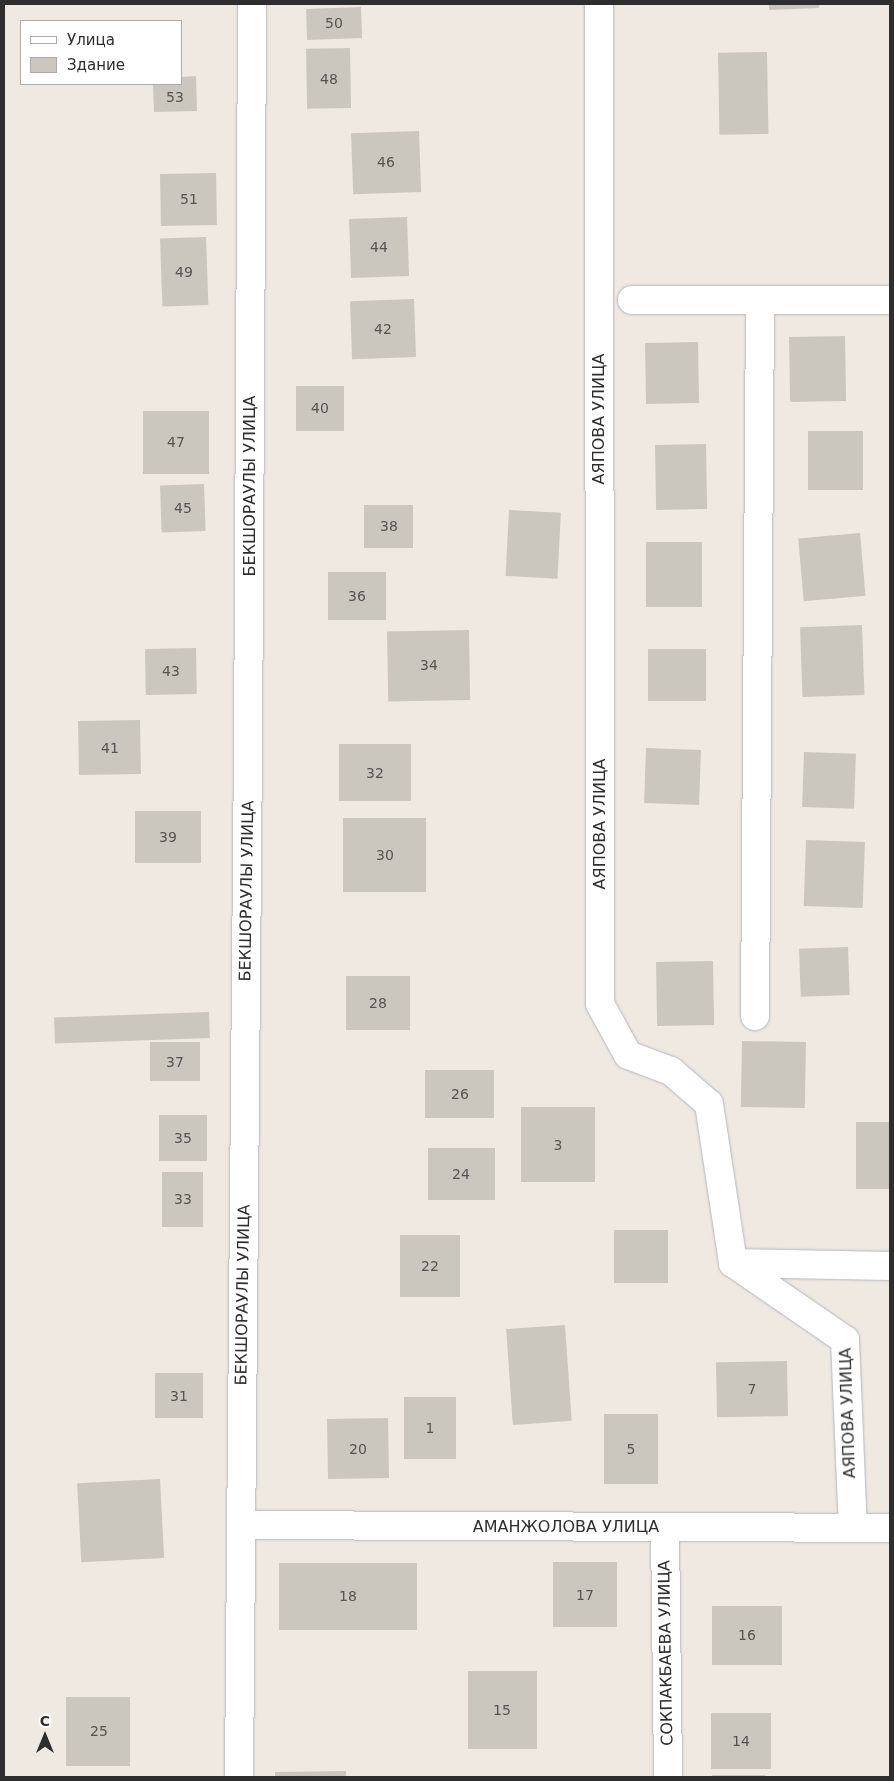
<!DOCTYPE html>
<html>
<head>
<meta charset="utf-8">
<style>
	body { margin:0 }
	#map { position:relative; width:894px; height:1781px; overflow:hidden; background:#efe9e1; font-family:"DejaVu Sans",sans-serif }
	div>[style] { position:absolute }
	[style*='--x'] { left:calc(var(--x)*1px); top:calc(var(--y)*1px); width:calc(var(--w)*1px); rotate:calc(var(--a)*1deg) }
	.building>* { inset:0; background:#cbc7bf; transform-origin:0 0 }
	.roads { filter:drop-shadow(0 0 1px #b4b7c1) drop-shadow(0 0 1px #b4b7c1) }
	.minor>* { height:28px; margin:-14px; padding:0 14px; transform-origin:14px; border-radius:14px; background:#fff }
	span { translate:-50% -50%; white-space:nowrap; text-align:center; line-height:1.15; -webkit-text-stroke:4px #fff; paint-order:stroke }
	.number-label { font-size:14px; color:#555452 }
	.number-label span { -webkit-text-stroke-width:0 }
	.street-label { font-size:16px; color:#2e2e2e }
	.frame { position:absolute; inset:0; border:5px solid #2e2e2e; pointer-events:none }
	.legend { position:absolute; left:20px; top:20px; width:162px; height:65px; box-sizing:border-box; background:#fff; border:1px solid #ababab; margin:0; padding:6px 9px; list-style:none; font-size:15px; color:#2e2e2e }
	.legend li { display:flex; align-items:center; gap:10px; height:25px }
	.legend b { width:25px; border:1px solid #ababab }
	.north { position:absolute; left:20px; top:1711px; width:50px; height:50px; -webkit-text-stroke:4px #fff; paint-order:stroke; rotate:0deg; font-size:14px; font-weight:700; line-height:20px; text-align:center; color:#2e2e2e }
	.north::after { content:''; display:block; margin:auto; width:18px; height:22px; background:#2e2e2e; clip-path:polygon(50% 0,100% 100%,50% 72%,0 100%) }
</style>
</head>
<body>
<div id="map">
	<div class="building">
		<div style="clip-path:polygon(769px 4px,819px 4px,819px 8px,769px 10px)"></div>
		<div style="left:361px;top:7px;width:31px;height:55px;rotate:88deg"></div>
		<div style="left:350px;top:48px;width:60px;height:44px;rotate:89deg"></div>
		<div style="left:767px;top:52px;width:82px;height:49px;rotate:89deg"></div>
		<div style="clip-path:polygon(196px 76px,197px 111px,154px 112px,153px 84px,181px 84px,181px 77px)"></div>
		<div style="left:419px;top:131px;width:61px;height:68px;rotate:88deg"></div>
		<div style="left:216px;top:173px;width:52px;height:56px;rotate:89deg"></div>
		<div style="left:407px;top:217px;width:59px;height:58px;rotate:88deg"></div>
		<div style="left:206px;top:237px;width:68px;height:46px;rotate:88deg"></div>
		<div style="left:414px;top:299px;width:58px;height:64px;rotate:88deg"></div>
		<div style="left:845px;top:336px;width:65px;height:56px;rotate:89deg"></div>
		<div style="left:698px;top:342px;width:61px;height:53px;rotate:89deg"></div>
		<div style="left:296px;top:386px;width:48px;height:45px"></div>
		<div style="left:143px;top:411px;width:66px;height:63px"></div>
		<div style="left:808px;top:431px;width:55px;height:59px"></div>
		<div style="left:706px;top:444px;width:65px;height:51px;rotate:89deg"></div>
		<div style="left:204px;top:484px;width:47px;height:44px;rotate:88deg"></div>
		<div style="left:364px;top:505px;width:49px;height:43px"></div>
		<div style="left:509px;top:510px;width:52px;height:66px;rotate:3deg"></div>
		<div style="left:860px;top:533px;width:63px;height:62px;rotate:85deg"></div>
		<div style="left:646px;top:542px;width:56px;height:65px"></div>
		<div style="left:328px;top:572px;width:58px;height:48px"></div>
		<div style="left:862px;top:625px;width:70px;height:62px;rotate:88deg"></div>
		<div style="left:469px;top:630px;width:70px;height:82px;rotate:89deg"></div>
		<div style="left:196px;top:648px;width:46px;height:51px;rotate:89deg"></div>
		<div style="left:648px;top:649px;width:58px;height:52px"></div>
		<div style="left:140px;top:720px;width:54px;height:62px;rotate:89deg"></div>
		<div style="left:339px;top:744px;width:72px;height:57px"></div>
		<div style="left:646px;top:748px;width:55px;height:55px;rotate:2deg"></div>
		<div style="left:804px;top:752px;width:52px;height:55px;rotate:2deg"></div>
		<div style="left:201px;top:811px;width:52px;height:66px;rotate:90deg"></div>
		<div style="left:343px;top:818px;width:83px;height:74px"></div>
		<div style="left:806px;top:840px;width:59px;height:66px;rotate:2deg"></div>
		<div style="left:848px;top:947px;width:48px;height:49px;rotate:88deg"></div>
		<div style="left:713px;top:961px;width:64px;height:57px;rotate:89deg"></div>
		<div style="left:346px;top:976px;width:64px;height:54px"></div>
		<div style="left:209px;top:1012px;width:26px;height:155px;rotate:88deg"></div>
		<div style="left:742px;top:1041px;width:64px;height:66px;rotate:1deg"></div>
		<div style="left:150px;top:1042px;width:50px;height:39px"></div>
		<div style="left:494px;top:1070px;width:48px;height:69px;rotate:90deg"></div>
		<div style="left:595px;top:1107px;width:75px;height:74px;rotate:90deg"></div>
		<div style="left:159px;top:1115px;width:48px;height:46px"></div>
		<div style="left:856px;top:1122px;width:34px;height:67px"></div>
		<div style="left:428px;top:1148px;width:67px;height:52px"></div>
		<div style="left:162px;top:1172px;width:41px;height:55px"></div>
		<div style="left:614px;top:1230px;width:54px;height:53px"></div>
		<div style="left:400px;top:1235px;width:60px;height:62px"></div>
		<div style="left:565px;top:1325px;width:96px;height:59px;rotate:86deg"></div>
		<div style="left:787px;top:1361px;width:55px;height:71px;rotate:89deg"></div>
		<div style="left:155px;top:1373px;width:48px;height:45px"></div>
		<div style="left:404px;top:1397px;width:52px;height:62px"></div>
		<div style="left:604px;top:1414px;width:54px;height:70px"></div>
		<div style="left:388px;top:1418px;width:60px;height:61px;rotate:89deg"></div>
		<div style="left:160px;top:1479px;width:79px;height:83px;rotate:87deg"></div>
		<div style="left:617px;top:1562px;width:65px;height:64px;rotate:90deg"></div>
		<div style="left:279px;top:1563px;width:138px;height:67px"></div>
		<div style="left:712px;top:1606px;width:70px;height:59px"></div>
		<div style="left:468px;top:1671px;width:69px;height:78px"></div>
		<div style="left:66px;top:1697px;width:64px;height:69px"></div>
		<div style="left:711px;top:1713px;width:60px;height:56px"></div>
		<div style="clip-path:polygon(346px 1771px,346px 1777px,275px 1777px,275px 1772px)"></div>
		<div style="left:712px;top:1775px;width:53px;height:2px"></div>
	</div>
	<div class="roads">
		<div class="minor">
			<div style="--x:599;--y:4;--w:1000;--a:89.94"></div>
			<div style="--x:600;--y:1004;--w:58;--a:61.2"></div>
			<div style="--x:628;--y:1055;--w:46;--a:20.4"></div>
			<div style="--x:671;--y:1071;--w:50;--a:41"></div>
			<div style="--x:709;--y:1104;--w:161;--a:81.4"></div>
			<div style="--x:733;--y:1263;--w:136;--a:34.5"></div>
			<div style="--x:845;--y:1340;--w:188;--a:87.6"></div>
			<div style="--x:632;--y:300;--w:258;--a:0"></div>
			<div style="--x:755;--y:1016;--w:716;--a:-89.6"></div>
			<div style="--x:733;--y:1263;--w:157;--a:1.1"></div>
			<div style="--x:241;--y:1525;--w:649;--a:0.26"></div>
			<div style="--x:665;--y:1528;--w:249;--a:89.3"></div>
			<div style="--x:239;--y:1777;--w:1023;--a:-89.5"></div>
			<div style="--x:248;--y:754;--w:750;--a:-89.69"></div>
		</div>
	</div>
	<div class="number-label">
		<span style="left:334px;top:23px">50</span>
		<span style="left:329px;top:79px">48</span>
		<span style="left:175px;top:97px">53</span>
		<span style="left:386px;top:162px">46</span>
		<span style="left:189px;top:199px">51</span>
		<span style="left:379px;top:247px">44</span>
		<span style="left:184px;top:272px">49</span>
		<span style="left:383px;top:329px">42</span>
		<span style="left:320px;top:408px">40</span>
		<span style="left:176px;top:442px">47</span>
		<span style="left:183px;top:508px">45</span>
		<span style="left:389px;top:526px">38</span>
		<span style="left:357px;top:596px">36</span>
		<span style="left:429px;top:665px">34</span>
		<span style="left:171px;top:671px">43</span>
		<span style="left:110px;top:748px">41</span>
		<span style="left:375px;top:773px">32</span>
		<span style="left:168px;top:837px">39</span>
		<span style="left:385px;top:855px">30</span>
		<span style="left:378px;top:1003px">28</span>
		<span style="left:175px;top:1062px">37</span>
		<span style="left:460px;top:1094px">26</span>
		<span style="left:183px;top:1138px">35</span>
		<span style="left:558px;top:1145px">3</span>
		<span style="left:461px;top:1174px">24</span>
		<span style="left:183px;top:1199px">33</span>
		<span style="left:430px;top:1266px">22</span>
		<span style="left:752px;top:1389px">7</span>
		<span style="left:179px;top:1396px">31</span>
		<span style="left:430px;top:1428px">1</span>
		<span style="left:358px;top:1449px">20</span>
		<span style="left:631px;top:1449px">5</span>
		<span style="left:585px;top:1595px">17</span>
		<span style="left:348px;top:1596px">18</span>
		<span style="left:747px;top:1635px">16</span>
		<span style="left:502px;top:1710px">15</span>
		<span style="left:99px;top:1731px">25</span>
		<span style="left:741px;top:1741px">14</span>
	</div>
	<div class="street-label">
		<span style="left:599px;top:419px;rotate:-90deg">АЯПОВА УЛИЦА</span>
		<span style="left:250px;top:486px;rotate:-90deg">БЕКШОРАУЛЫ УЛИЦА</span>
		<span style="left:600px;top:824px;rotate:-90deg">АЯПОВА УЛИЦА</span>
		<span style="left:247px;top:891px;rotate:-89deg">БЕКШОРАУЛЫ УЛИЦА</span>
		<span style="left:243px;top:1295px;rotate:-89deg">БЕКШОРАУЛЫ УЛИЦА</span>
		<span style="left:848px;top:1413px;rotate:-92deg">АЯПОВА УЛИЦА</span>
		<span style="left:566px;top:1527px">АМАНЖОЛОВА УЛИЦА</span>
		<span style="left:666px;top:1653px;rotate:-91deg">СОКПАКБАЕВА УЛИЦА</span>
	</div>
	<div class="frame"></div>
	<ul class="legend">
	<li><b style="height:6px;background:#fff"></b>Улица</li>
	<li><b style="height:14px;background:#cbc7bf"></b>Здание</li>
	</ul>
	<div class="north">С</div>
</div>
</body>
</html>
